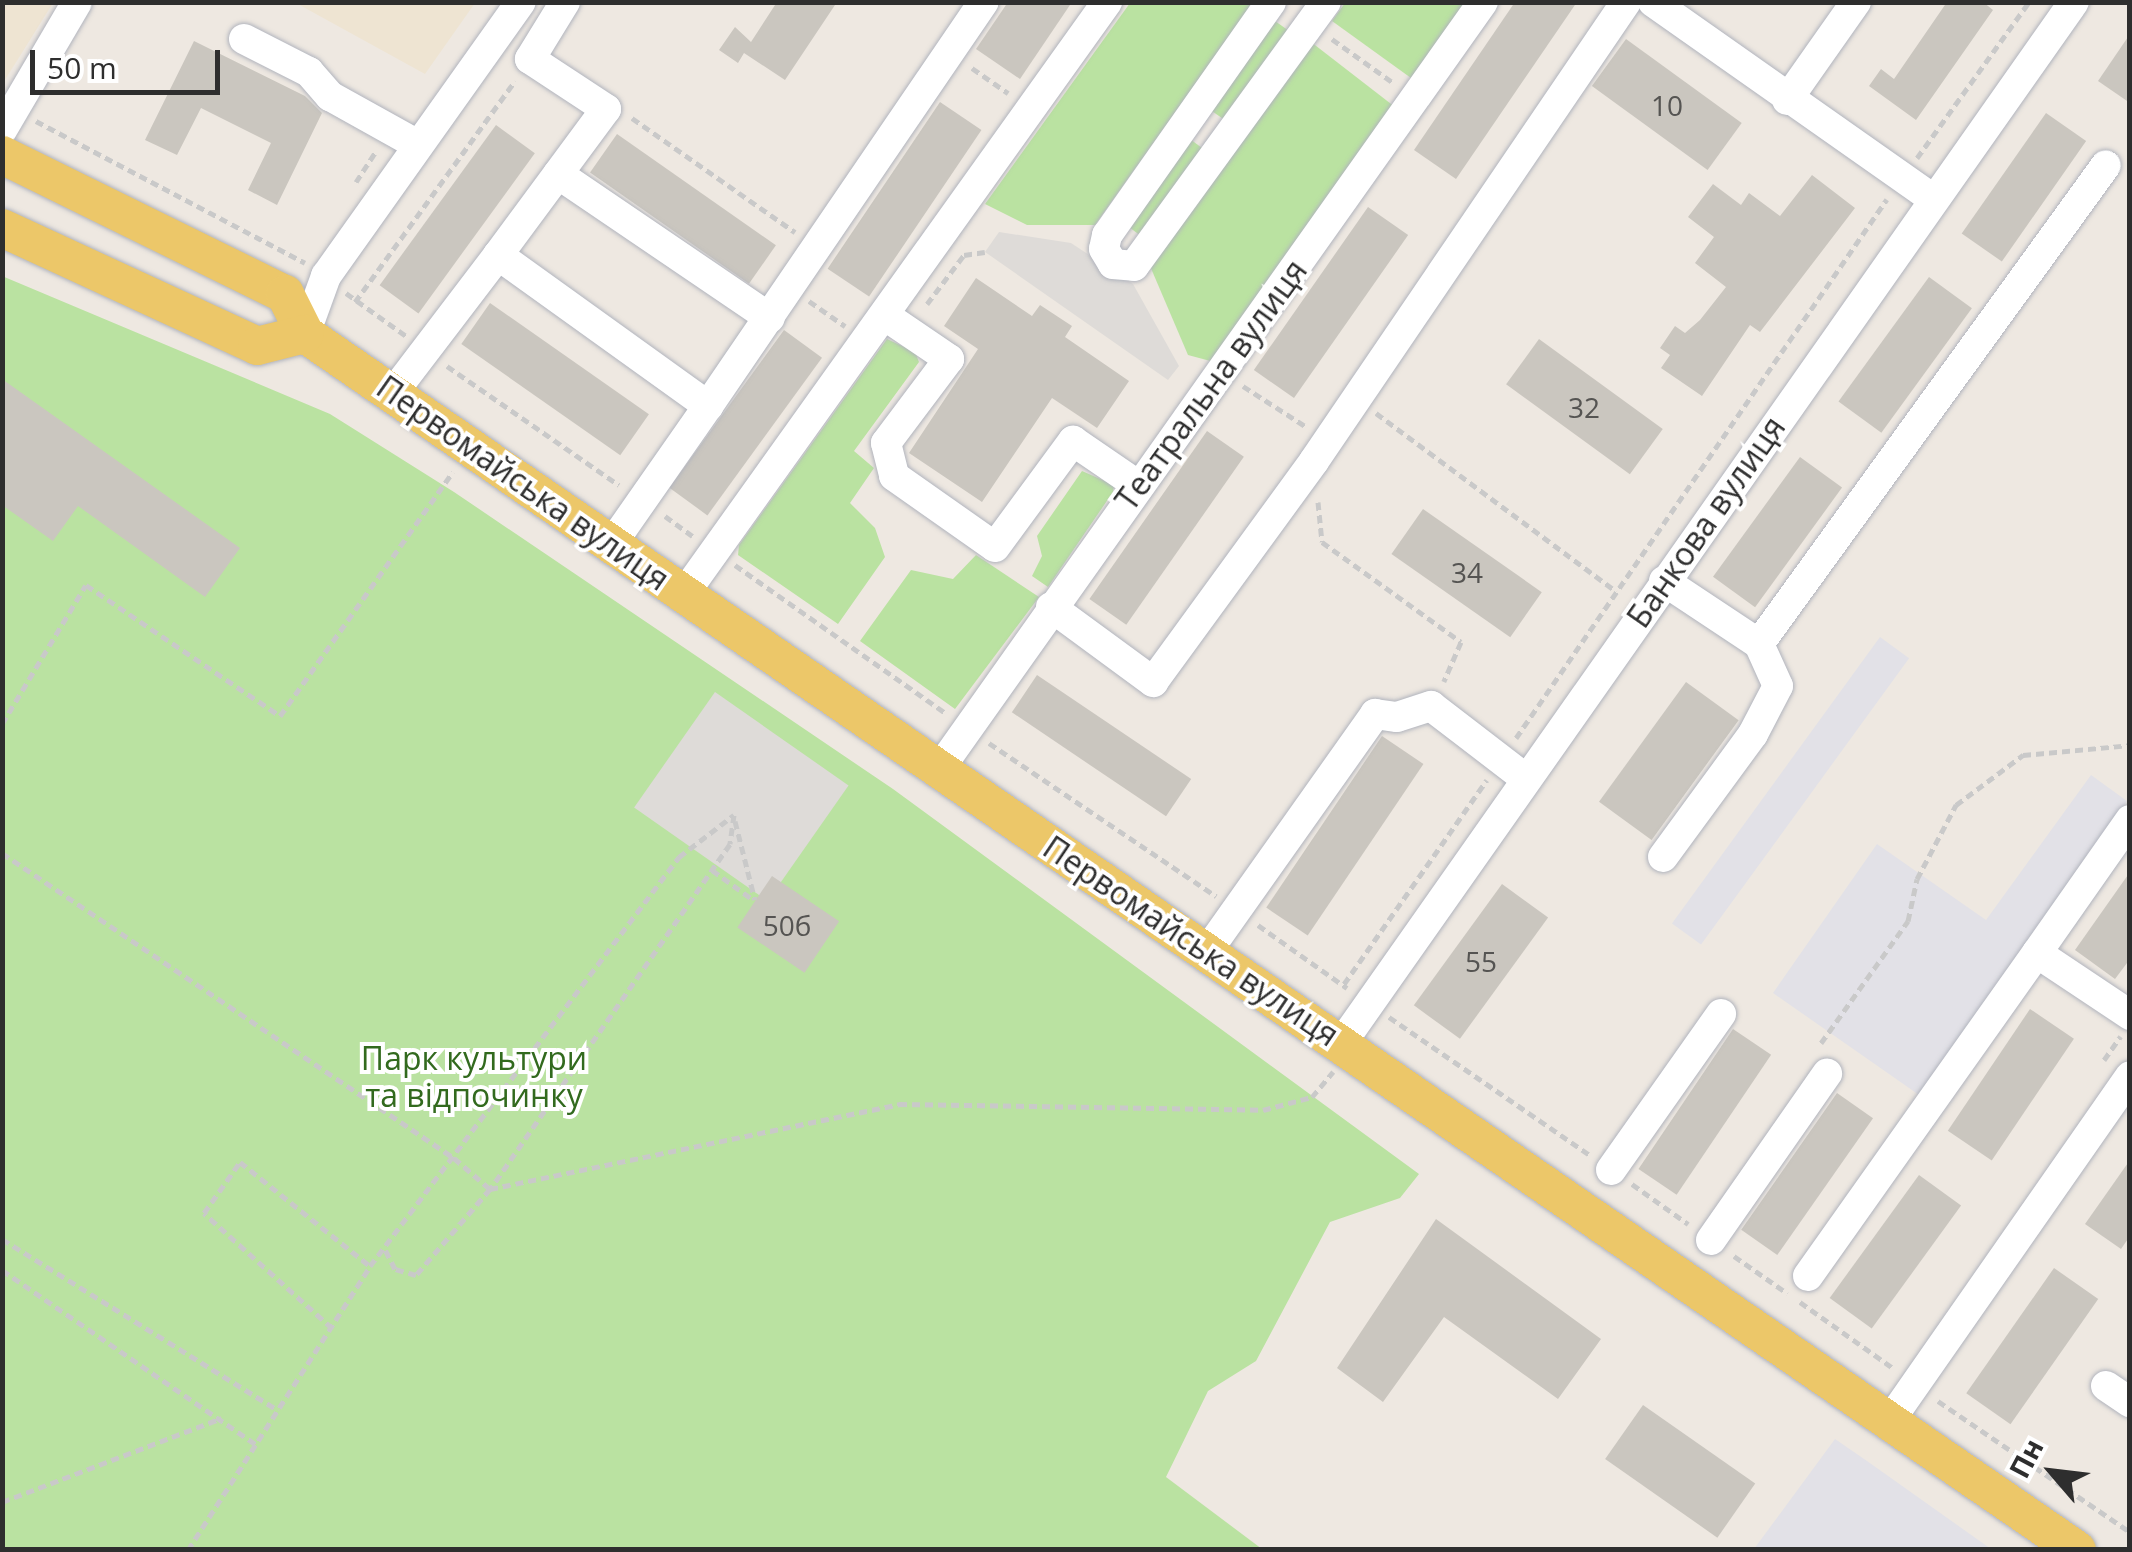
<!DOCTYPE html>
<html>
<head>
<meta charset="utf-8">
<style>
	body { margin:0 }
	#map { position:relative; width:2132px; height:1552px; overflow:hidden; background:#eee8e1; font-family:"Open Sans",sans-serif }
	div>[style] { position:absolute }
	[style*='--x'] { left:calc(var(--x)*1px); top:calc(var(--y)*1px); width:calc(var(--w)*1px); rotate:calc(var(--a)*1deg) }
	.industrial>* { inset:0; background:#e2e1e7; transform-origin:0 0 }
	.education>* { inset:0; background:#eee4d2 }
	.green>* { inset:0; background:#bae2a1; transform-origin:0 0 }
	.plaza>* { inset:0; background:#dedbd8; transform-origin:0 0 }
	.building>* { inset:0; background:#cac6bf; transform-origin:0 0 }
	.path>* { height:5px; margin-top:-2.5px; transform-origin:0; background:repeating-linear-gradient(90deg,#c9c9c9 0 8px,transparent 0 13px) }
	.roads { filter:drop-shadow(0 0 2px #b1b4bd) drop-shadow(0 0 2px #b1b4bd) }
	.minor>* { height:30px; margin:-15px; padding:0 15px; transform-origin:15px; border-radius:15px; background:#fff }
	.major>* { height:38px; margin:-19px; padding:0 19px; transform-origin:19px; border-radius:19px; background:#ecc769 }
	span { translate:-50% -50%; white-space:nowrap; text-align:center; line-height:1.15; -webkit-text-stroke:8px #fff; paint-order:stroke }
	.number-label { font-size:28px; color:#555452 }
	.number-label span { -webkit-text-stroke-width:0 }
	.street-label { font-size:32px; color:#2e2e2e }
	.park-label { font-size:32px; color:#326a1e }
	.frame { position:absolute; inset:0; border:5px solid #2e2e2e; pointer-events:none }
	.north { position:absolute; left:2002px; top:1422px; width:100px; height:100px; -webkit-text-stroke:8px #fff; paint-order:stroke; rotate:298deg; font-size:28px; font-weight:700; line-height:40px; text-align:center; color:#2e2e2e }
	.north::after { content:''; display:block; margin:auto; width:35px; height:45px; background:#2e2e2e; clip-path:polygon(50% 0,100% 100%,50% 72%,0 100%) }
	.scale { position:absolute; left:30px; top:50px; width:190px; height:45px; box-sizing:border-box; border:5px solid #2e2e2e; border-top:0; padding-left:12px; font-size:30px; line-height:35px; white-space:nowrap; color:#2e2e2e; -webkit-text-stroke:8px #fff; paint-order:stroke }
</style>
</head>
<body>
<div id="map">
	<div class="industrial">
		<div style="left:1880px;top:637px;width:36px;height:354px;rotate:36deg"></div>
		<div style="clip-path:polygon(2091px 775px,2127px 801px,1922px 1097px,1773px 993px,1877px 844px,1986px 920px)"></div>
		<div style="clip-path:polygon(1835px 1439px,1867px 1461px,1991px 1549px,1754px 1549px)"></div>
	</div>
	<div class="education">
		<div style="clip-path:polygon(3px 2px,53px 3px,3px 83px,2px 3px)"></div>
		<div style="clip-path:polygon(296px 3px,475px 2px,475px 3px,425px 74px)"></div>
	</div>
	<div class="green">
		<div style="clip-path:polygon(1130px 3px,1253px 3px,1095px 225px,1027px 225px,985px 204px)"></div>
		<div style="clip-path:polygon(1345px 3px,1465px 3px,1411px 78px,1332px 21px)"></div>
		<div style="left:1275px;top:21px;width:19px;height:110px;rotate:35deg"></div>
		<div style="clip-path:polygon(1311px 42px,1395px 107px,1214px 362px,1188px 355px,1150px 266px)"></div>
		<div style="left:1190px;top:139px;width:20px;height:107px;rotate:37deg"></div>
		<div style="clip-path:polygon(2px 276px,330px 414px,454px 492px,893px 789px,1419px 1174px,1400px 1198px,1330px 1222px,1256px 1361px,1208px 1391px,1166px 1477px,1262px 1549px,3px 1549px)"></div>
		<div style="clip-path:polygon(887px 339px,915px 352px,919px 362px,854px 451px,874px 468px,850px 503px,875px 528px,885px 557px,838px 624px,738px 555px,739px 545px)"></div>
		<div style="clip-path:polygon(1082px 471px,1114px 485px,1113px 492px,1048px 587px,1032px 576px,1042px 556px,1037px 536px)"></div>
		<div style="clip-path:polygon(976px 555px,1039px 597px,955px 709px,860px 641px,911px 570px,953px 579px)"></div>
	</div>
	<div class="plaza">
		<div style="clip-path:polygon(999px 232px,1071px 243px,1133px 284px,1179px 366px,1168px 380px,985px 252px)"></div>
		<div style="left:715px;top:692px;width:163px;height:141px;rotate:35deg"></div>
	</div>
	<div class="building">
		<div style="clip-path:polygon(777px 2px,837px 2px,785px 80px,744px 53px,738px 63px,719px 50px,735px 27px,751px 42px)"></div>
		<div style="clip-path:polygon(1008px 2px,1072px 2px,1020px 79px,976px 49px)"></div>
		<div style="clip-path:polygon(1515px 2px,1577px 2px,1456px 179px,1414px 150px)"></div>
		<div style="clip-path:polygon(1947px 2px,1983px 2px,1993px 10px,1916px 120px,1869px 86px,1881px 69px,1894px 79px)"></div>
		<div style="clip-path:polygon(2130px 34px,2130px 103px,2098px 81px)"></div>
		<div style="left:1626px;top:39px;width:143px;height:58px;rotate:36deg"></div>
		<div style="clip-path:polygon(194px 41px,305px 96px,322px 113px,277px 205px,248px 190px,271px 143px,201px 108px,177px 155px,145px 140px)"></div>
		<div style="left:940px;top:102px;width:50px;height:201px;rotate:34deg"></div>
		<div style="left:2046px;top:113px;width:49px;height:147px;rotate:35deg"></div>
		<div style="left:496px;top:125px;width:48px;height:198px;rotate:36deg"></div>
		<div style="left:617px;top:134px;width:194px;height:47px;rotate:35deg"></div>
		<div style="clip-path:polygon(1812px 175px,1855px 208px,1760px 332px,1750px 325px,1702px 396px,1661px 368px,1670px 355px,1660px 348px,1675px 326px,1685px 333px,1700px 320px,1726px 287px,1695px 263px,1714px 237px,1688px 217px,1713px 184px,1741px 205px,1749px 193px,1780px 216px)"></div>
		<div style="left:1368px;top:207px;width:49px;height:199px;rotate:35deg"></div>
		<div style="left:1929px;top:277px;width:53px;height:154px;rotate:36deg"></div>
		<div style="clip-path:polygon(976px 278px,1032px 316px,1040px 305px,1072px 326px,1065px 337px,1129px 381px,1097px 428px,1052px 398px,982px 502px,909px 453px,978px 349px,944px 326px)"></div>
		<div style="left:490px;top:303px;width:194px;height:50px;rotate:35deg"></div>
		<div style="left:784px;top:330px;width:47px;height:195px;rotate:36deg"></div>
		<div style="left:1539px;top:339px;width:153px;height:56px;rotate:36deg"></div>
		<div style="clip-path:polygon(2px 379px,240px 548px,205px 597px,78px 506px,53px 541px,2px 505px)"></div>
		<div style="left:1207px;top:431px;width:45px;height:205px;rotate:35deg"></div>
		<div style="left:1800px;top:457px;width:52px;height:148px;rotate:36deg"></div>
		<div style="left:1423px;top:509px;width:145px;height:55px;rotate:35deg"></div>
		<div style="left:1037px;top:675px;width:186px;height:45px;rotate:34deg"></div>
		<div style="left:1686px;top:682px;width:65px;height:148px;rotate:36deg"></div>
		<div style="left:1382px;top:736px;width:50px;height:207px;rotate:34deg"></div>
		<div style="clip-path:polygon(2130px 872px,2130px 959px,2115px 979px,2075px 950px)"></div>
		<div style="left:772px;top:876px;width:81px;height:62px;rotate:34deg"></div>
		<div style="left:1502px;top:884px;width:57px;height:150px;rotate:36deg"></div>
		<div style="left:2030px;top:1009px;width:53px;height:147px;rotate:34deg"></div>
		<div style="left:1733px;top:1029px;width:46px;height:169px;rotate:34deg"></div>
		<div style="left:1837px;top:1093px;width:44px;height:167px;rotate:35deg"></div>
		<div style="clip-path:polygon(2130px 1160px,2130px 1236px,2121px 1249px,2085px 1224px)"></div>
		<div style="left:1919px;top:1175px;width:52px;height:152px;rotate:36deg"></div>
		<div style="clip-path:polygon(1436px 1219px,1601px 1339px,1558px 1399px,1444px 1317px,1383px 1402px,1337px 1368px)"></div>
		<div style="left:2054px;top:1268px;width:54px;height:153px;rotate:35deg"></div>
		<div style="left:1643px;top:1405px;width:137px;height:66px;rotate:35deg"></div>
	</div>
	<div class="path">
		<div style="--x:1332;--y:39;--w:74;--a:35.6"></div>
		<div style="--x:972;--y:68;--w:44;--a:34.8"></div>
		<div style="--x:632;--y:118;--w:199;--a:35"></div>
		<div style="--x:36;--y:121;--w:304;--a:27.8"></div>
		<div style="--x:1917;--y:158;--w:192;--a:-54.3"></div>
		<div style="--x:356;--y:182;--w:35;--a:-57"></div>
		<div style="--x:346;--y:293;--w:74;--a:35.6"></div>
		<div style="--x:809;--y:301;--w:44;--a:34.8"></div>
		<div style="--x:355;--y:302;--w:273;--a:-54.1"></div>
		<div style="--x:927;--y:304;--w:61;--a:-52.9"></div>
		<div style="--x:964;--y:255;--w:21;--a:-8"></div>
		<div style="--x:447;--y:366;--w:209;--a:34.7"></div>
		<div style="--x:1243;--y:386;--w:74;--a:32.8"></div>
		<div style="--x:1376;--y:413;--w:299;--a:36.6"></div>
		<div style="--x:1318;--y:502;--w:40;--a:84.3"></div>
		<div style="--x:1322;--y:542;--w:171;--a:35.7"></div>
		<div style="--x:1461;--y:642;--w:43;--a:113.6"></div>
		<div style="--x:665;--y:516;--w:34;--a:36"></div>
		<div style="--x:735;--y:565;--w:259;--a:35.1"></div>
		<div style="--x:2;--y:724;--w:162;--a:-58.9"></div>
		<div style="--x:86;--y:585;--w:234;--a:34"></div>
		<div style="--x:280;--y:716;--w:299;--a:-54.7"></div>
		<div style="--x:1516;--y:738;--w:654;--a:-55.46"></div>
		<div style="--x:989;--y:743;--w:274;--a:34"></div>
		<div style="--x:735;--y:821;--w:81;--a:75.8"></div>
		<div style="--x:2;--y:853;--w:545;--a:34.01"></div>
		<div style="--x:454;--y:1158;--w:48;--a:40.7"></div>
		<div style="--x:490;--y:1189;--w:418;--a:-11.7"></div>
		<div style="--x:899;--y:1104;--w:364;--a:0.9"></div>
		<div style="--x:1263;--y:1110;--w:51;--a:-14.9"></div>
		<div style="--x:1312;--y:1097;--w:33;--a:-50"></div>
		<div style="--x:712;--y:870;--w:49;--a:35.9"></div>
		<div style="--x:1258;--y:925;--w:109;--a:35.3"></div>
		<div style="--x:1344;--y:984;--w:249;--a:-55"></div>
		<div style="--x:1389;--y:1017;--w:244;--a:34.5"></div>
		<div style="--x:1821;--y:1043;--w:150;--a:-54.5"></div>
		<div style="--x:1908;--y:921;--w:43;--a:-77.9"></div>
		<div style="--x:1917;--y:879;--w:84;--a:-62.2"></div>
		<div style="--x:1956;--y:805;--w:84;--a:-36.7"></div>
		<div style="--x:2023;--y:755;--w:107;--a:-5.3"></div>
		<div style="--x:2104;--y:1060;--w:29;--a:-55"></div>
		<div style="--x:1632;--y:1184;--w:69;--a:35.5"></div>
		<div style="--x:2;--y:1239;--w:325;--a:31.8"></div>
		<div style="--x:1734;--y:1256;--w:65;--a:34.9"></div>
		<div style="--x:2;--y:1270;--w:309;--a:34.5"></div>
		<div style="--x:1800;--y:1302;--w:114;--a:35.4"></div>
		<div style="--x:332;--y:1328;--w:172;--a:-138.1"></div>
		<div style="--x:204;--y:1213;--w:62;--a:-54.8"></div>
		<div style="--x:240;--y:1162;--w:166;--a:38.7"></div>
		<div style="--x:1938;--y:1401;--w:232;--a:34.3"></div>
		<div style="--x:2;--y:1502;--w:235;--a:-20.9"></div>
		<div style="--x:188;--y:1550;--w:337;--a:-57.3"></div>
		<div style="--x:370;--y:1266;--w:513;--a:-52.93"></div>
		<div style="--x:679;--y:857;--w:69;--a:-37.4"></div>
		<div style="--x:734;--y:815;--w:29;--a:98"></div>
		<div style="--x:730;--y:844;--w:420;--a:124.8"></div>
		<div style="--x:490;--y:1189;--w:113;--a:130.7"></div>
		<div style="--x:416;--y:1275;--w:22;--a:-164"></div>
		<div style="--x:395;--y:1269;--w:25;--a:-117"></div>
	</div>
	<div class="roads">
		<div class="minor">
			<div style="--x:565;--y:2;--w:67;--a:121.6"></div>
			<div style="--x:530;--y:59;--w:91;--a:33.3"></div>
			<div style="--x:606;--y:109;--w:182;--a:126.5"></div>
			<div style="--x:498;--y:255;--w:259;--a:35.7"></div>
			<div style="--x:708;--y:406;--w:166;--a:124.9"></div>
			<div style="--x:1271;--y:2;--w:285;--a:125.1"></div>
			<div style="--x:1107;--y:235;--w:14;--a:102"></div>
			<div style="--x:1104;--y:249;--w:17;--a:59"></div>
			<div style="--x:1113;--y:264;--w:21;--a:5"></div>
			<div style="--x:1134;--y:266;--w:326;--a:-54"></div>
			<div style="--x:1653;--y:2;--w:342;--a:35.1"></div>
			<div style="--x:244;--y:39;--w:73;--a:26.9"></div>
			<div style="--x:309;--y:72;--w:32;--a:49"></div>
			<div style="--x:330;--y:96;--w:101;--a:29.1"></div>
			<div style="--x:1787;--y:100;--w:120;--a:-54.9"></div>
			<div style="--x:2;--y:130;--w:148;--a:-59.6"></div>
			<div style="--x:558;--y:174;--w:256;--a:34.2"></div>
			<div style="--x:887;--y:317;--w:75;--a:34.1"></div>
			<div style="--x:949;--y:359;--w:105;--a:126.9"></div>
			<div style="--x:886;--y:443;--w:34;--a:76"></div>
			<div style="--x:894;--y:476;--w:123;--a:35.1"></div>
			<div style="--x:995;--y:547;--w:132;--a:-53.7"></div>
			<div style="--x:1073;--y:441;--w:80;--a:34.3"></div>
			<div style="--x:305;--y:334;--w:62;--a:-70.1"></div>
			<div style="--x:326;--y:276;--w:336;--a:-54.6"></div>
			<div style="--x:393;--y:393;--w:173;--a:-52.7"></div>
			<div style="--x:708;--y:406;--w:489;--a:-55.7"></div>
			<div style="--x:684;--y:594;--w:728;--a:-54.45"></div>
			<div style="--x:1051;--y:607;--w:127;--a:36.3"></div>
			<div style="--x:1153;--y:682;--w:273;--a:-53.9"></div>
			<div style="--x:1314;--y:461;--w:555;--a:-55.79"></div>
			<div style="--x:1759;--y:644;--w:591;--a:-54.08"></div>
			<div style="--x:940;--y:768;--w:939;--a:-54.67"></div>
			<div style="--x:2130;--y:820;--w:162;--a:125"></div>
			<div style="--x:2037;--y:953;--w:112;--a:33.7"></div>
			<div style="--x:1663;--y:857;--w:152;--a:-53.8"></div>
			<div style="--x:1753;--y:734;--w:54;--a:-62.5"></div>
			<div style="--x:1778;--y:686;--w:46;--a:-114.3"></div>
			<div style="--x:1759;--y:644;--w:114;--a:-146.4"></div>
			<div style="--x:1206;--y:953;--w:293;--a:-54.7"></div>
			<div style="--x:1375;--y:714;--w:22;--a:8"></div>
			<div style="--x:1397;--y:717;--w:36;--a:-18"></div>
			<div style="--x:1431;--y:706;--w:118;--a:37.5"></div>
			<div style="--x:1341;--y:1044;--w:1274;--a:-54.88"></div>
			<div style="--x:1611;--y:1170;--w:191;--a:-54.8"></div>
			<div style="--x:1711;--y:1240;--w:203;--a:-55.1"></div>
			<div style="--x:1808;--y:1276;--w:396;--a:-54.7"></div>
			<div style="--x:2106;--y:1386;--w:29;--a:34"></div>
			<div style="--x:1891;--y:1419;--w:418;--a:-55.1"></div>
		</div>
		<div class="major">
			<div style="--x:2;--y:155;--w:315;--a:26.2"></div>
			<div style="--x:285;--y:294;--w:45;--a:63.4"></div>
			<div style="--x:305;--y:334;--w:2149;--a:34.46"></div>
			<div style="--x:2;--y:228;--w:281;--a:24.8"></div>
			<div style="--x:257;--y:346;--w:49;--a:-14"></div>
		</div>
	</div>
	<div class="number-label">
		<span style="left:1667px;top:105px">10</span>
		<span style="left:1584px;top:407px">32</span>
		<span style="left:1467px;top:572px">34</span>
		<span style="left:787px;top:925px">50б</span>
		<span style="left:1481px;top:961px">55</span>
	</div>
	<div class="street-label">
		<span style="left:1211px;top:385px;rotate:-54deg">Театральна вулиця</span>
		<span style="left:523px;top:483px;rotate:35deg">Первомайська вулиця</span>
		<span style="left:1706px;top:522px;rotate:-55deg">Банкова вулиця</span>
		<span style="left:1191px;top:941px;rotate:34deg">Первомайська вулиця</span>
	</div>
	<div class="park-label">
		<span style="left:474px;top:1077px">Парк культури<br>та відпочинку</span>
	</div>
	<div class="frame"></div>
	<div class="north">Пн</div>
	<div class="scale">50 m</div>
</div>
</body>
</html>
